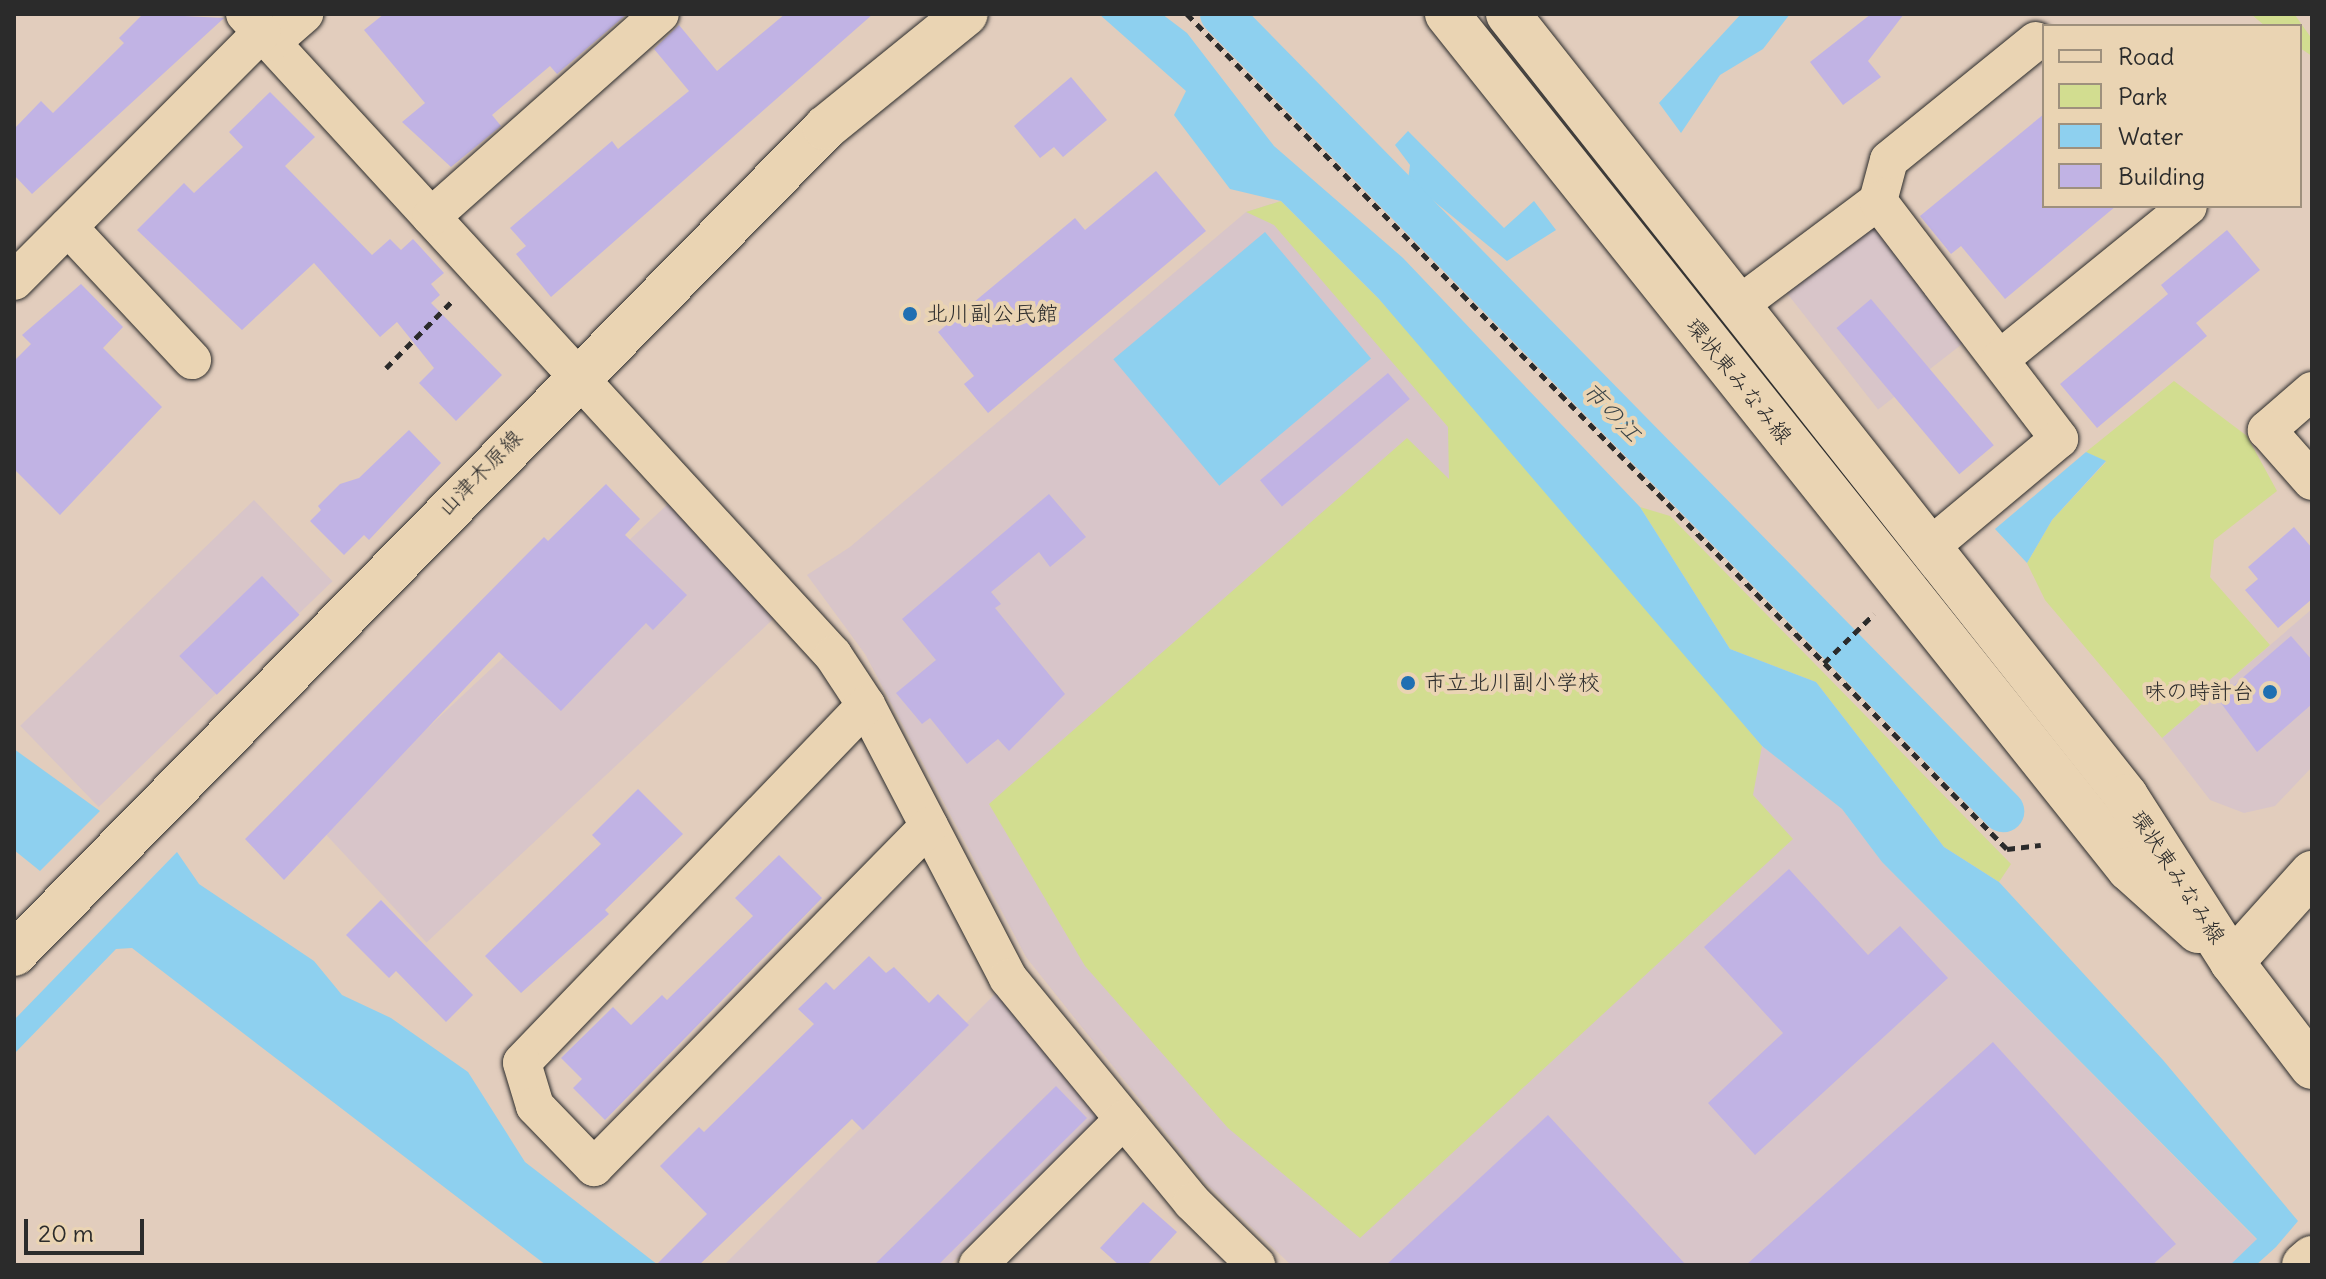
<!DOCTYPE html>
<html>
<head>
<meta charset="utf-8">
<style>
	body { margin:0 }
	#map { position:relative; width:2326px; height:1279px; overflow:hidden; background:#e2cdbd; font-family:Delius,"Klee One",sans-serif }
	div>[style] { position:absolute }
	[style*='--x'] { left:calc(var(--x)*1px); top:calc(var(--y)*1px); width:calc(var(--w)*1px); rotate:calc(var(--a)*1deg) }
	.built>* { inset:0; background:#d8c5c9; transform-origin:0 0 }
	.green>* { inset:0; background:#d2dd90 }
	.water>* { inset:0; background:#8ed0ef; transform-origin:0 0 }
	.canal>* { height:42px; margin:-21px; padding:0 21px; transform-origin:21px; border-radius:21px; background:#8ed0ef }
	.building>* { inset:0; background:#c1b3e4; transform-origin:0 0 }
	.path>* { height:5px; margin-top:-2.5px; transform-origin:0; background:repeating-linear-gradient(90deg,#2b2b2b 0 8px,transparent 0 14px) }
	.roads { filter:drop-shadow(0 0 2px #2b2b2b) drop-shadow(0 0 2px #2b2b2b) }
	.street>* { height:38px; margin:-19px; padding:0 19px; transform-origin:19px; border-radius:19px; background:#ead4b3 }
	.secondary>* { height:44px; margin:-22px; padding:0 22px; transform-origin:22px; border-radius:22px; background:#ead4b3 }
	.dots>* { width:22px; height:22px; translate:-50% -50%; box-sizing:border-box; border:4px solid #ead4b3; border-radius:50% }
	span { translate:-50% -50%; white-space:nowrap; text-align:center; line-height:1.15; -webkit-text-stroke:8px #ead4b3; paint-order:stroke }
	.poi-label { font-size:22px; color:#2b2b2b }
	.left { translate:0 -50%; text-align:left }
	.right { translate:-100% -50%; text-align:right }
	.street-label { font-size:22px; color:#2b2b2b }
	.water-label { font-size:24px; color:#3a4448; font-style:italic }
	.frame { position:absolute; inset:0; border:16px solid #2b2b2b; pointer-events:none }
	.legend { position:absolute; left:2042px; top:24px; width:260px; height:184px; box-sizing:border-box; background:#ead4b3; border:2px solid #9e907d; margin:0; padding:10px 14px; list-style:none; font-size:24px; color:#2b2b2b }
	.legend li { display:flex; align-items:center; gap:16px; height:40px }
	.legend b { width:40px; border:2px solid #9e907d }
	.scale { position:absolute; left:24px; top:1219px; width:120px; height:36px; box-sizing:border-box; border:4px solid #2b2b2b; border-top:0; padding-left:10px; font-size:24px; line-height:28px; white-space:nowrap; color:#2b2b2b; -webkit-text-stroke:6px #ead4b3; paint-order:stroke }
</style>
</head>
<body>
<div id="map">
	<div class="built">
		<div style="clip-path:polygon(1281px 201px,1762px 746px,1842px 809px,1882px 862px,2257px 1240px,2230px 1265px,1291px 1265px,1206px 1183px,1026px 957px,865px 654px,807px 575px,850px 547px,1246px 212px)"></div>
		<div style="left:1876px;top:212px;width:157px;height:120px;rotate:52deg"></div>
		<div style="left:254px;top:500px;width:113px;height:325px;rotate:46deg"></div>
		<div style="left:669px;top:503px;width:156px;height:477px;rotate:47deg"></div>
		<div style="clip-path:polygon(2312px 609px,2312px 767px,2275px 806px,2244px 813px,2210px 800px,2162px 738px)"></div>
		<div style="clip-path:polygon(1001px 988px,1102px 1115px,950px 1265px,724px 1265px)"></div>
	</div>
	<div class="green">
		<div style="clip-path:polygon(2251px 14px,2295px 15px,2312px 39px,2312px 56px,2300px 48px,2300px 26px,2265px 26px)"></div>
		<div style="clip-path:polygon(1281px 201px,1379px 299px,1512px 448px,1762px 746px,1753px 795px,1793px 839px,1360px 1238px,1228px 1128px,1085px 966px,989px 804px,1407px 438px,1449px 479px,1448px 427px,1274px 225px,1246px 212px)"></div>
		<div style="clip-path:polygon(2174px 381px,2247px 436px,2277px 491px,2214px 540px,2210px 577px,2270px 645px,2162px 738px,2045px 600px,2027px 563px,2052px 520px,2106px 462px,2086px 452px)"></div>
		<div style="clip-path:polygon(1640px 507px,1670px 516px,2011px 864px,1999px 882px,1944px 847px,1816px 682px,1730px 649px)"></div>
	</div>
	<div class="water">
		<div style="clip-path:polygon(1099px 14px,1162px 14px,1187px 33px,1274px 146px,1403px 258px,1640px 507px,1730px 649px,1816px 682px,1944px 847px,1999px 882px,2163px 1060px,2298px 1221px,2276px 1247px,2256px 1265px,2230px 1265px,2257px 1239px,1882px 862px,1842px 809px,1762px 746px,1379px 299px,1281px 201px,1230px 189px,1174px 115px,1186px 91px)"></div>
		<div style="clip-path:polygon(1741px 14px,1790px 14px,1763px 49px,1720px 75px,1681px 133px,1659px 103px)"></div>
		<div style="clip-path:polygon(1408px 131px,1504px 228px,1534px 201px,1556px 230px,1507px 261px,1408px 180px,1410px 165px,1395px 145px)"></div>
		<div style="left:1265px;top:232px;width:165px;height:198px;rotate:50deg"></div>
		<div style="clip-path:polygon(2086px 452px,2106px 461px,2052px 520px,2027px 563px,1995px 529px)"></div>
		<div style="clip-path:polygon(14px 749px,100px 811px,40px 871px,14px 850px)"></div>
		<div style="clip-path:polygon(177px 852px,199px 884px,314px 961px,342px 995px,391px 1018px,468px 1072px,525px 1162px,658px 1265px,546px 1265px,132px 948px,116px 949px,14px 1054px,14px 1020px)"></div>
	</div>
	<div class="canal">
		<div style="--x:1221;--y:14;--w:1117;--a:45.54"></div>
	</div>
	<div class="building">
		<div style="clip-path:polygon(143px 14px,224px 18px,32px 194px,14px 175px,14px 129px,41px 101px,53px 113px,124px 43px,119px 38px)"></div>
		<div style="clip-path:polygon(384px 14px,627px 14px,557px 74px,550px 66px,492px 115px,501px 126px,451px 167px,402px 122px,425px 103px,364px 30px)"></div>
		<div style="clip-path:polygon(785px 14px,873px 14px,551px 297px,516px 254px,526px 246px,510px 228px,612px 141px,618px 149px,689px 91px,654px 49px,679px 25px,717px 71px)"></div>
		<div style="clip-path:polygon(1871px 14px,1904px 14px,1868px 61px,1881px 77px,1843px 105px,1810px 62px)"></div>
		<div style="clip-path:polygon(1071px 77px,1107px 120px,1063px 157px,1054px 147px,1040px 158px,1014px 126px)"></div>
		<div style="clip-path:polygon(270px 92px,315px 137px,285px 166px,372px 255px,390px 239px,401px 250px,413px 239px,444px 273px,431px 284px,440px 295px,431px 303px,502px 375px,456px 421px,419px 383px,434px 368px,397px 322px,380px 337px,314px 263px,242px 330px,137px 230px,184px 183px,194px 193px,243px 147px,229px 132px)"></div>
		<div style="clip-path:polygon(2044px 114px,2044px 206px,2116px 206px,2005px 299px,1961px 246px,1951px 254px,1920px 216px)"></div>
		<div style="clip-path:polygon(1156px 171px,1206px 231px,988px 413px,964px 384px,974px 376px,938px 332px,1075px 218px,1085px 230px)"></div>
		<div style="clip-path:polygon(2227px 230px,2260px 270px,2196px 323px,2207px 336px,2097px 428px,2060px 384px,2168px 294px,2161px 285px)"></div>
		<div style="clip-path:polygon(81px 284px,123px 327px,103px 348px,162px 407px,60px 515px,14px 469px,14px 361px,31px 344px,22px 335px)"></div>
		<div style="left:1871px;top:299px;width:191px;height:45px;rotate:50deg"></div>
		<div style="left:1388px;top:373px;width:34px;height:167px;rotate:50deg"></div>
		<div style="clip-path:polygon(409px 430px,441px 463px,369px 540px,364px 535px,344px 555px,310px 521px,321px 510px,318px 506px,340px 484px,359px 478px)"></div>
		<div style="clip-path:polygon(606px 484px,640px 519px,625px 535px,687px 595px,653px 630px,646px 623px,561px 711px,499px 652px,284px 880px,245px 839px,544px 537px,548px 541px)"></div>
		<div style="clip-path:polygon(1049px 494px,1086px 537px,1050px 567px,1039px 552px,991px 592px,1001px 604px,995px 608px,1065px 694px,1009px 751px,998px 739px,967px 764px,930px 718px,922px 724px,896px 693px,936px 660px,902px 619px)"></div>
		<div style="clip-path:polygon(2294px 527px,2312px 548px,2312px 599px,2278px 628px,2245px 590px,2258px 579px,2248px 567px)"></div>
		<div style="left:262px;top:576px;width:54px;height:115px;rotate:46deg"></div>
		<div style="clip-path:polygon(2291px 636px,2312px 660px,2312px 704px,2257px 752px,2218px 699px)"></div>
		<div style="clip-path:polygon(638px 789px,683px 834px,605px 910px,609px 914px,521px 993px,485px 956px,601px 844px,592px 835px)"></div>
		<div style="clip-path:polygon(779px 855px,822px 898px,605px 1120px,573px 1088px,582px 1079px,561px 1058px,613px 1007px,631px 1025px,662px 995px,667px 1000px,753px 916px,735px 898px)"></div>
		<div style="clip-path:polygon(1789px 869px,1868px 955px,1900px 926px,1948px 978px,1755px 1155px,1708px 1103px,1783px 1033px,1704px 947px)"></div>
		<div style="clip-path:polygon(381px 900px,473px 995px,446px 1022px,396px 971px,389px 978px,346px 935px)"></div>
		<div style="clip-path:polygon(869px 956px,886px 973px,894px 967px,929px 1003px,938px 994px,969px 1025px,863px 1130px,852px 1119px,699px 1265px,656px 1265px,707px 1214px,660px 1166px,699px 1127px,704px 1132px,814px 1024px,798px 1009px,826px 982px,834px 990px)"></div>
		<div style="clip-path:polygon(1993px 1042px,2176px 1244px,2152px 1265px,1746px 1265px)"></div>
		<div style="clip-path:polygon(1056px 1086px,1087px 1118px,938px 1265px,874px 1265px)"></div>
		<div style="clip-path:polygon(1548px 1115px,1686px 1265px,1386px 1265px)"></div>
		<div style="clip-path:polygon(1143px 1202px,1177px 1232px,1147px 1265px,1119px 1265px,1100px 1248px)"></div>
	</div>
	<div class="path">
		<div style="--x:1187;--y:14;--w:1170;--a:45.52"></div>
		<div style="--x:2007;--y:849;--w:34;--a:-7"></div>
		<div style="--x:386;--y:368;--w:97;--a:-45.4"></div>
		<div style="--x:1824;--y:663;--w:70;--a:-44.4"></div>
	</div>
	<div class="roads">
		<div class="street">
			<div style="--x:245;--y:14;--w:870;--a:47.47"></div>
			<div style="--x:833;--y:655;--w:60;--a:56.6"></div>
			<div style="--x:866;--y:705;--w:308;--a:62.5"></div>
			<div style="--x:1008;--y:978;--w:290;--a:50.6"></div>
			<div style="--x:1192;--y:1202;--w:90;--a:44.5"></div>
			<div style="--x:272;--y:42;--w:43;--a:-41.2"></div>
			<div style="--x:1878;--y:201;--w:42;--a:-75"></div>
			<div style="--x:1889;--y:160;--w:189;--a:-39"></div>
			<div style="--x:431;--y:217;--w:306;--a:-41.6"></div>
			<div style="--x:68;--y:227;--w:182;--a:47"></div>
			<div style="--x:14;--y:281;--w:351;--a:-45.1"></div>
			<div style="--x:1739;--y:305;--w:174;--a:-36.8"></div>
			<div style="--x:1878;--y:201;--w:299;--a:52.7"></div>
			<div style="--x:2059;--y:439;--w:167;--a:140.1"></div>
			<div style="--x:2000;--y:359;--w:242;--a:-39.1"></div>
			<div style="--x:2312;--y:391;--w:60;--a:139.1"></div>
			<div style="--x:2267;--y:430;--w:68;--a:48.6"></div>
			<div style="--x:866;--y:705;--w:496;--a:133.9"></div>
			<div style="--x:522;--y:1063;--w:45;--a:73.2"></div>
			<div style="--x:535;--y:1106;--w:85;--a:46"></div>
			<div style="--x:594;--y:1167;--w:478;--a:-45.5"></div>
			<div style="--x:978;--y:1265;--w:206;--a:-45"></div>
		</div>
		<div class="secondary">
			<div style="--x:1447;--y:14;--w:1094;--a:51.42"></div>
			<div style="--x:2129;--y:869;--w:93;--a:41.9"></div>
			<div style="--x:1508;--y:14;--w:997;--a:51.68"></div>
			<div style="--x:2126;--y:796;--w:197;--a:57.4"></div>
			<div style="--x:2232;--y:962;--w:132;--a:52.7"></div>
			<div style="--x:14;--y:954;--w:1158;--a:-45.52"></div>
			<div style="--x:825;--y:128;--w:181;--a:-39"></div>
			<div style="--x:2232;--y:962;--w:120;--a:-48"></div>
			<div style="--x:2304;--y:1265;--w:11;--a:-41"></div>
		</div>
	</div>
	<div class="dots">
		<div style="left:910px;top:314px;background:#1f6fb2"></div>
		<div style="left:1408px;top:683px;background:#1f6fb2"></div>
		<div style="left:2270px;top:692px;background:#1f6fb2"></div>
	</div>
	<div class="poi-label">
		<span class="left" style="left:926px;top:314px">北川副公民館</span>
		<span class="left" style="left:1424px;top:683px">市立北川副小学校</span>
		<span class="right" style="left:2254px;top:692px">味の時計台</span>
	</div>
	<div class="street-label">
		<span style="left:1739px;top:381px;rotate:51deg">環状東みなみ線</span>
		<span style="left:480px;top:473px;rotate:-46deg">山津木原線</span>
		<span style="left:2178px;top:877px;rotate:57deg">環状東みなみ線</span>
	</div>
	<div class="water-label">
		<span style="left:1612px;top:412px;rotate:46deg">市の江</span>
	</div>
	<div class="frame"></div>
	<ul class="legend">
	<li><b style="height:10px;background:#ead4b3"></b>Road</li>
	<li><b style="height:22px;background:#d2dd90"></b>Park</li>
	<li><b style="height:22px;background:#8ed0ef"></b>Water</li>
	<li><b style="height:22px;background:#c1b3e4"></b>Building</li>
	</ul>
	<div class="scale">20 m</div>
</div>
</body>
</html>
